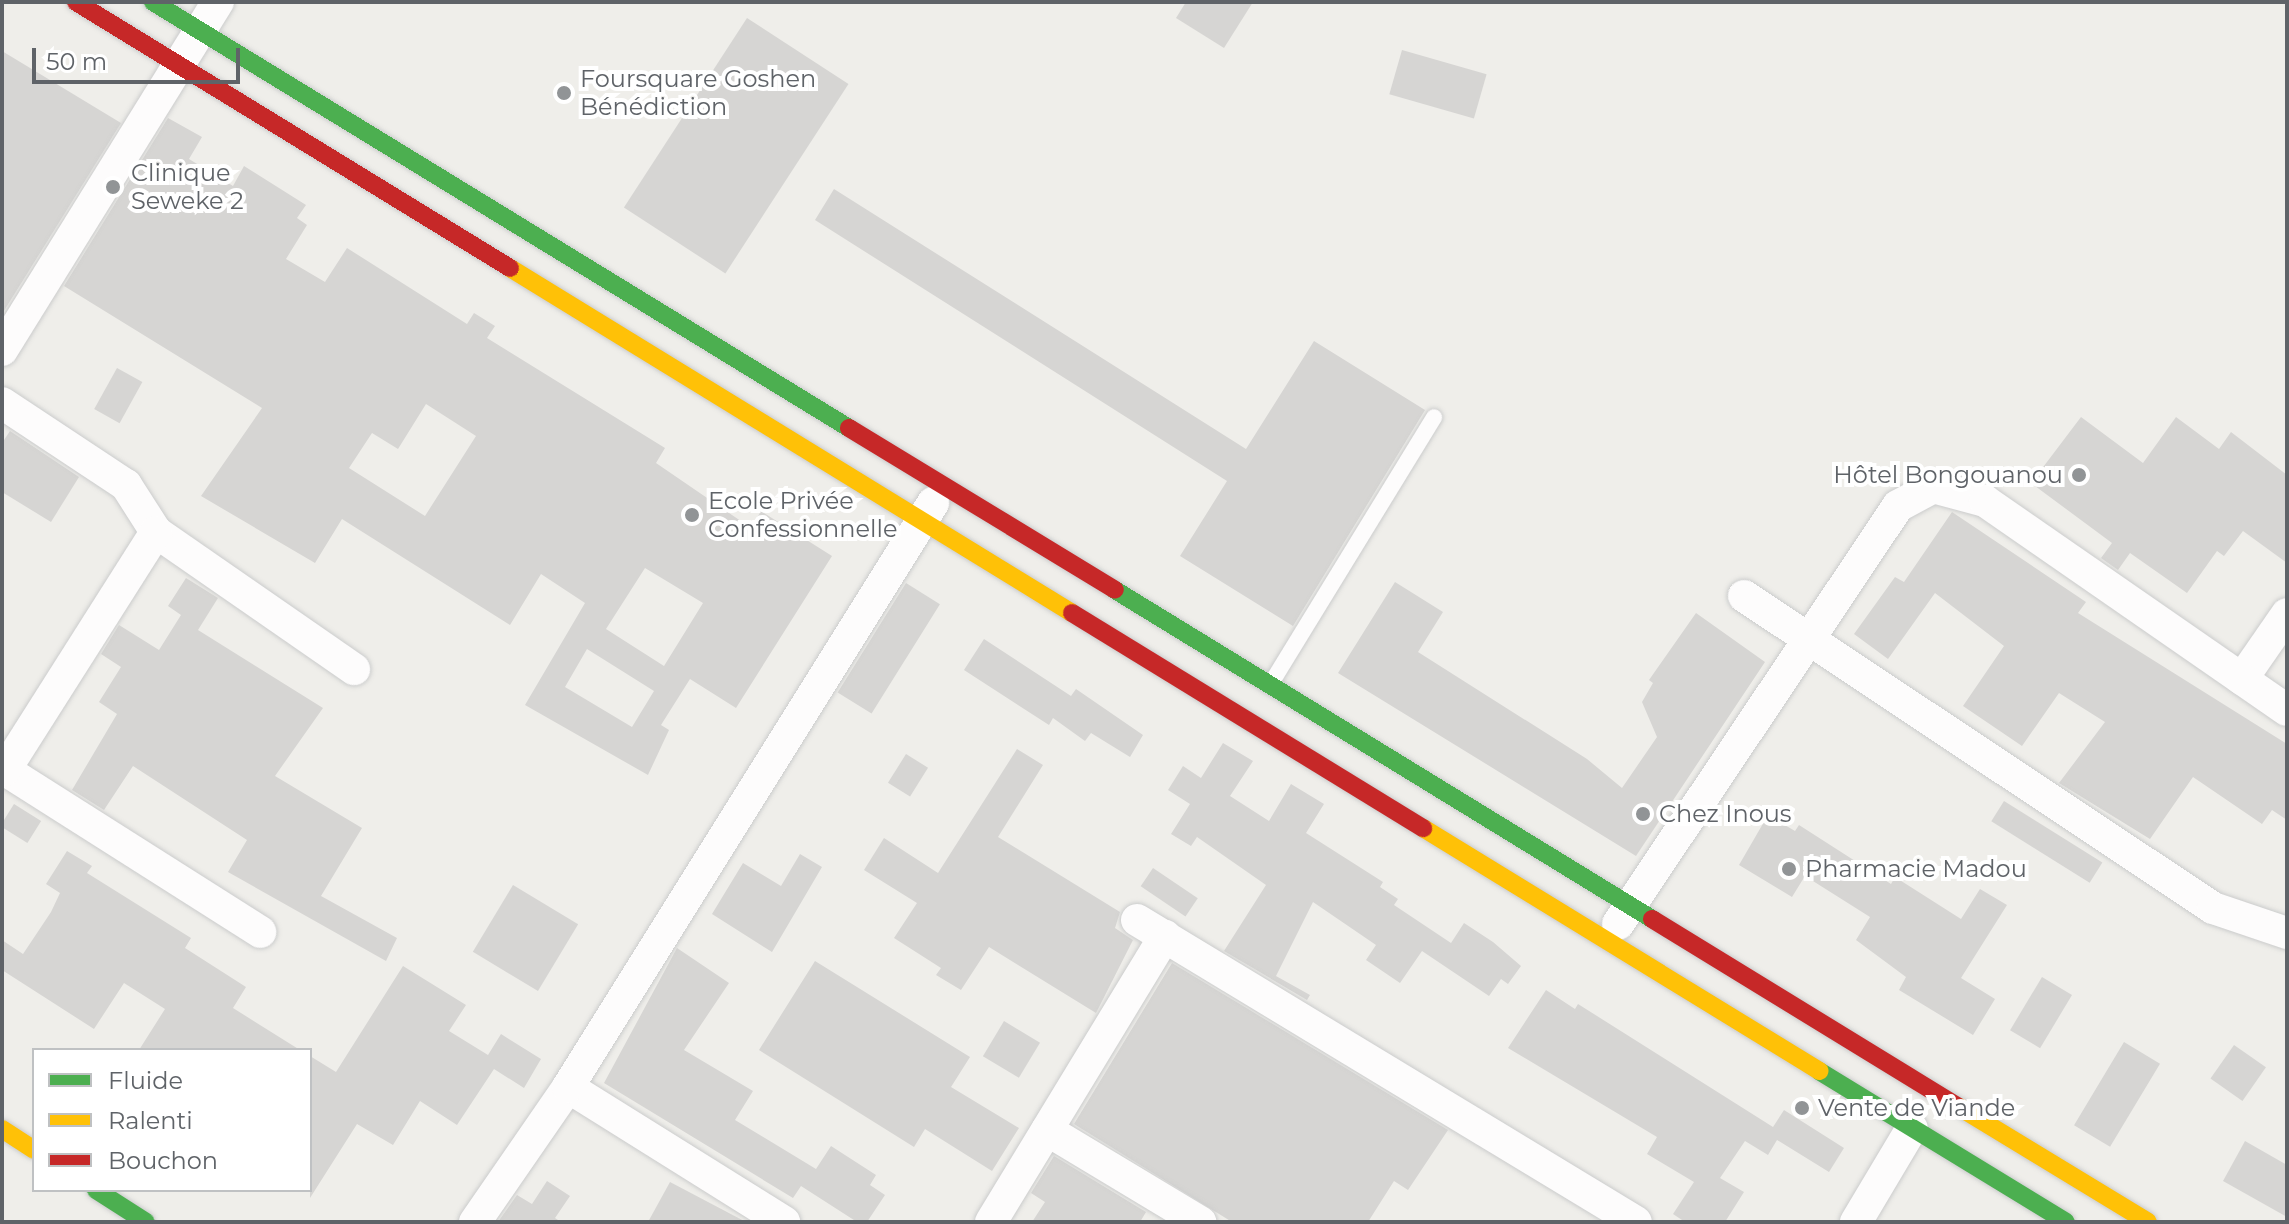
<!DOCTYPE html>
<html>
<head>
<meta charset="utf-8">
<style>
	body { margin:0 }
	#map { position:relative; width:2289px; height:1224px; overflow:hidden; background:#efeeea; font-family:Montserrat,sans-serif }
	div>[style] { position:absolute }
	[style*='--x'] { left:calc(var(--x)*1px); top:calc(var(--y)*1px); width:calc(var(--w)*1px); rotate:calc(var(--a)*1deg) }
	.building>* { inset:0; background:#d6d5d3; transform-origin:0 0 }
	.roads { filter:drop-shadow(0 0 2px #cbcccc) drop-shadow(0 0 2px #cbcccc) }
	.lane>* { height:16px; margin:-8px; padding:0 8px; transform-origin:8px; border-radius:8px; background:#fdfcfc }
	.street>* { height:32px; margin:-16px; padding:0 16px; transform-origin:16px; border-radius:16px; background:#fdfcfc }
	.fast>* { height:18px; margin:-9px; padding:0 9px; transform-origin:9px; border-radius:9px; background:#4caf50 }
	.slow>* { height:18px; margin:-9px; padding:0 9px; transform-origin:9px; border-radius:9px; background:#ffc107 }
	.jam>* { height:18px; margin:-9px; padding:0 9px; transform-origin:9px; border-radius:9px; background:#c62828 }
	.dots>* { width:22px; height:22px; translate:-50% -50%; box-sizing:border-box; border:4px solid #fff; border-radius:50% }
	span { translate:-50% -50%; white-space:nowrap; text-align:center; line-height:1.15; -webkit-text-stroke:8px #fff; paint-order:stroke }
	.poi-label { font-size:24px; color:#5f6368 }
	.left { translate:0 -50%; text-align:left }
	.right { translate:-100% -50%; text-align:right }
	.frame { position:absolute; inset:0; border:4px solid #5f6368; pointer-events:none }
	.legend { position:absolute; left:32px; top:1048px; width:280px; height:144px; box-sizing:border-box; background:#fff; border:2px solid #bfc1c3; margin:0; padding:10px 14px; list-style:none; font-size:24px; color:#5f6368 }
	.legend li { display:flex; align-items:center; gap:16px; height:40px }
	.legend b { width:40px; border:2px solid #bfc1c3 }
	.scale { position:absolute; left:32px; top:48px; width:208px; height:36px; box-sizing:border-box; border:4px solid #5f6368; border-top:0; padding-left:10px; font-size:24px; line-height:28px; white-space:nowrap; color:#5f6368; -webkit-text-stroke:6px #fff; paint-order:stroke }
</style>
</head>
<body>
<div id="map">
	<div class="building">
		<div style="clip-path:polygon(1186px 2px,1253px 2px,1224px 48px,1176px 18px)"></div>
		<div style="left:747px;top:18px;width:121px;height:226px;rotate:33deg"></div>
		<div style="left:1402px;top:50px;width:88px;height:46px;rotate:16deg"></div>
		<div style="clip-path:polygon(2px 51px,121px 123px,2px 314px)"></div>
		<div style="clip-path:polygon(evenodd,168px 118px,202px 137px,189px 159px,233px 186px,244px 166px,306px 205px,297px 218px,307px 225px,286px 259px,325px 282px,347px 248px,467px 324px,474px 313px,495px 326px,487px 338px,665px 448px,656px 463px,751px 528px,761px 511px,832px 556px,736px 708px,690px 679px,661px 725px,669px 730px,648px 775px,525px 705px,585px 603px,541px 574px,510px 625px,342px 519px,315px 563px,201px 496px,262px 408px,64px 286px,168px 118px,426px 404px,476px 436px,425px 516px,349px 468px,372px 433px,398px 449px,426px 404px,168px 118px,645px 568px,703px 603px,664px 666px,606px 629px,645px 568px,168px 118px,587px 649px,654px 691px,632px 727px,565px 687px,587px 649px)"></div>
		<div style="clip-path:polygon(834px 189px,1246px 449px,1314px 341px,1425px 410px,1293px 626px,1180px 556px,1227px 481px,815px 220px)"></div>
		<div style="left:117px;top:368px;width:29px;height:47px;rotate:29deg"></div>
		<div style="clip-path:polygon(2081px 417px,2143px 463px,2176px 417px,2219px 449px,2231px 432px,2287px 475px,2287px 563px,2243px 531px,2224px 556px,2217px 551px,2187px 593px,2130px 553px,2118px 570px,2101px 558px,2112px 543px,2031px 483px)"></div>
		<div style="clip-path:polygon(10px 431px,79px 477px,51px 522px,2px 492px,2px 443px)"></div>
		<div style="clip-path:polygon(1952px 512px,2086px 602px,2078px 613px,2287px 744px,2287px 820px,2272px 810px,2262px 824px,2193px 777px,2150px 839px,2059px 783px,2105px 722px,2059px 693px,2022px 746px,1963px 706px,2004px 646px,1935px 593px,1888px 659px,1854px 634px,1895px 577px,1904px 582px)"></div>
		<div style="clip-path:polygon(186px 578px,218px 598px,198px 630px,323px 708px,275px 776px,362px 828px,321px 896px,397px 938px,386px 961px,228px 872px,247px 840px,133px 766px,104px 810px,72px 790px,117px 714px,99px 702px,121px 667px,101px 654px,119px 625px,159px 650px,181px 615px,168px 606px)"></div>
		<div style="clip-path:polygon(1395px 582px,1443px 612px,1418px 652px,1587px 759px,1622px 788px,1657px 737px,1642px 702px,1653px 683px,1649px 680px,1696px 613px,1765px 662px,1636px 856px,1338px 673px)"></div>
		<div style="left:906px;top:583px;width:40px;height:129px;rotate:32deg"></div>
		<div style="clip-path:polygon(984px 639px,1071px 696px,1076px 689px,1143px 735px,1130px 757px,1091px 733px,1085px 741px,1053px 718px,1049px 725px,964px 670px)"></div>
		<div style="clip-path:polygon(1223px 743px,1253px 761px,1230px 796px,1269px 821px,1291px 784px,1324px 804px,1306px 833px,1383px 882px,1380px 887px,1398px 899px,1394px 905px,1451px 943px,1464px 923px,1493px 942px,1521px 966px,1508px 984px,1501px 979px,1489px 996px,1422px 951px,1400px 983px,1366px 960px,1376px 945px,1313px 902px,1276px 976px,1310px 995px,1307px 1000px,1224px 951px,1266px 885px,1197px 837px,1191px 846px,1171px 834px,1190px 804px,1168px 790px,1183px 766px,1201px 778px)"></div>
		<div style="clip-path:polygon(1017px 749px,1043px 765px,998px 837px,1120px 912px,1115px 928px,1133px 940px,1096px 1013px,989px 947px,961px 990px,936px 975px,941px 968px,894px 938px,917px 903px,864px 870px,884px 838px,938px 873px)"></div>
		<div style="left:906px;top:754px;width:26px;height:34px;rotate:32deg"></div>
		<div style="left:2004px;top:801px;width:116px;height:24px;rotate:32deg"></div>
		<div style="left:14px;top:804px;width:32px;height:26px;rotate:32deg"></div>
		<div style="clip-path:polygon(1768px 815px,1795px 831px,1799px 825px,1891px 884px,1895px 877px,1961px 919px,1980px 889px,2007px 905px,1961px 978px,1995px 999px,1973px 1035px,1899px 990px,1906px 977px,1856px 940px,1870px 917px,1805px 876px,1792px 897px,1739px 865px)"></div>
		<div style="clip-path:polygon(67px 851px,92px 866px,87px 873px,191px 938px,185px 948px,246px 987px,233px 1008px,300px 1050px,139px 1050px,165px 1009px,124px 983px,94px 1029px,2px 970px,2px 940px,23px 954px,51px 912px,60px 893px,46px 884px)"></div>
		<div style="clip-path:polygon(800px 854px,822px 867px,772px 952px,712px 914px,743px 863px,781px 886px)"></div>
		<div style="left:1153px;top:868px;width:54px;height:22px;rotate:34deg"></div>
		<div style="left:513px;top:885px;width:76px;height:78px;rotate:31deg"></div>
		<div style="clip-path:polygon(677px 948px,729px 983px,684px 1050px,753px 1091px,735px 1120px,816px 1169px,831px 1146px,876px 1175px,870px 1185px,885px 1195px,867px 1222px,857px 1222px,801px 1186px,793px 1198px,604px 1083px)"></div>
		<div style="clip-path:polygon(815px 961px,970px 1057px,951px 1087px,1019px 1128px,992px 1171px,925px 1129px,914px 1147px,759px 1050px)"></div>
		<div style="clip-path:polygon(1172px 963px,1448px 1130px,1408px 1190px,1394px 1181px,1368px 1222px,1232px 1222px,1074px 1124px)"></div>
		<div style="clip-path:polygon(403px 966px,466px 1005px,449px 1031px,488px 1055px,501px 1034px,541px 1059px,524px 1088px,494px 1069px,457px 1125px,420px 1101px,393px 1145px,357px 1124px,310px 1198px,310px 1056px,336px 1072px)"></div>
		<div style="left:2042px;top:977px;width:35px;height:62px;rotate:31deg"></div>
		<div style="clip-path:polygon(1546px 990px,1575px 1009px,1578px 1004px,1773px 1127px,1784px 1110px,1844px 1148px,1829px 1172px,1777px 1140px,1768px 1155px,1745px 1141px,1720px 1178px,1744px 1192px,1725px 1222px,1685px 1222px,1673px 1214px,1694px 1182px,1647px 1154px,1657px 1137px,1508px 1048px)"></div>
		<div style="left:1004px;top:1021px;width:42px;height:41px;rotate:31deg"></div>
		<div style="left:2124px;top:1042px;width:42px;height:97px;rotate:31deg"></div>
		<div style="left:2234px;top:1045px;width:39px;height:41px;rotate:35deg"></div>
		<div style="clip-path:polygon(2245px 1141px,2287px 1165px,2287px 1217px,2223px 1181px)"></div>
		<div style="clip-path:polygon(1054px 1156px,1146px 1212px,1140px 1222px,1032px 1222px,1045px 1202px,1031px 1193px)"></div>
		<div style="clip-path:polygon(547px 1181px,570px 1196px,555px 1218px,561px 1222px,498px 1222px,517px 1195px,532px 1204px)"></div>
		<div style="clip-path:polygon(670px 1182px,746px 1222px,648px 1222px)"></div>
	</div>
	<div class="roads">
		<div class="lane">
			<div style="--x:1270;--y:685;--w:314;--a:-58.5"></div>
		</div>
		<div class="street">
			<div style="--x:2;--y:350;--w:410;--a:-58.2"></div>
			<div style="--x:2;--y:403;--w:149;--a:33.5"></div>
			<div style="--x:126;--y:485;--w:56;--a:57.4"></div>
			<div style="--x:156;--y:532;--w:241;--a:34.7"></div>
			<div style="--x:1744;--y:596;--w:563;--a:33.63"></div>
			<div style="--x:2213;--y:908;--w:78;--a:18.7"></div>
			<div style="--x:2242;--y:679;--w:79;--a:-55.3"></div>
			<div style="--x:2;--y:768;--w:306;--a:32.4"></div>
			<div style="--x:5;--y:770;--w:282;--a:-57.6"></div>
			<div style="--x:1137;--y:920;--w:583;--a:31.18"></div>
			<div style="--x:1618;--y:924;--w:503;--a:-56.18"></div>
			<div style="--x:1898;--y:506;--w:40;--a:-28"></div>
			<div style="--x:1933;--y:487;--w:54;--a:15.1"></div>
			<div style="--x:1985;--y:501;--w:367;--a:34.7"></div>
			<div style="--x:568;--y:1087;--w:255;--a:32"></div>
			<div style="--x:1047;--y:1130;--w:179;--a:31"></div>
			<div style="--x:475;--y:1222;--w:164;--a:-55.4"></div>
			<div style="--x:568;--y:1087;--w:689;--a:-57.99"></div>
			<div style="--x:991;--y:1222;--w:335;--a:-58.7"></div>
			<div style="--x:1856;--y:1222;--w:109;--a:-59.2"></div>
		</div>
		<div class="fast">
			<div style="--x:153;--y:2;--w:816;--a:31.47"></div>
			<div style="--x:1115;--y:590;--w:630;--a:31.49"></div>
			<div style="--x:1819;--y:1071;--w:289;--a:31.4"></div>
			<div style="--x:96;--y:1190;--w:59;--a:32.6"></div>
		</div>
		<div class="slow">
			<div style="--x:510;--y:268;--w:659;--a:31.54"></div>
			<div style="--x:1423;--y:828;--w:465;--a:31.5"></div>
			<div style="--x:1959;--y:1107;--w:221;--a:31.3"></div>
			<div style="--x:2;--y:1129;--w:38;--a:33"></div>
		</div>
		<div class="jam">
			<div style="--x:76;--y:2;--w:509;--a:31.5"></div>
			<div style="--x:849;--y:428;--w:311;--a:31.3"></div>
			<div style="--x:1072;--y:613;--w:412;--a:31.5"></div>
			<div style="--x:1652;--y:919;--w:360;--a:31.5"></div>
		</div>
	</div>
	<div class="dots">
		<div style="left:564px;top:93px;background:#919496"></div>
		<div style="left:113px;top:187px;background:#919496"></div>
		<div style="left:2079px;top:475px;background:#919496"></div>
		<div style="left:692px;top:515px;background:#919496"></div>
		<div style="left:1643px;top:814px;background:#919496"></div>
		<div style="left:1789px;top:869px;background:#919496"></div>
		<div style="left:1802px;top:1108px;background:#919496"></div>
	</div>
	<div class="poi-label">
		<span class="left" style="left:580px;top:93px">Foursquare Goshen<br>Bénédiction</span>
		<span class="left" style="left:131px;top:187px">Clinique<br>Seweke 2</span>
		<span class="right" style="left:2063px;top:475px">Hôtel Bongouanou</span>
		<span class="left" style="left:708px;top:515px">Ecole Privée<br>Confessionnelle</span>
		<span class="left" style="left:1659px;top:814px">Chez Inous</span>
		<span class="left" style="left:1805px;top:869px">Pharmacie Madou</span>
		<span class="left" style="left:1818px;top:1108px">Vente de Viande</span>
	</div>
	<div class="frame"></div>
	<ul class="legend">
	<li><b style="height:10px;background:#4caf50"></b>Fluide</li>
	<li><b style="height:10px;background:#ffc107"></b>Ralenti</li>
	<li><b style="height:10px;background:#c62828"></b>Bouchon</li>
	</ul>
	<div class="scale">50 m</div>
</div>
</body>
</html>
